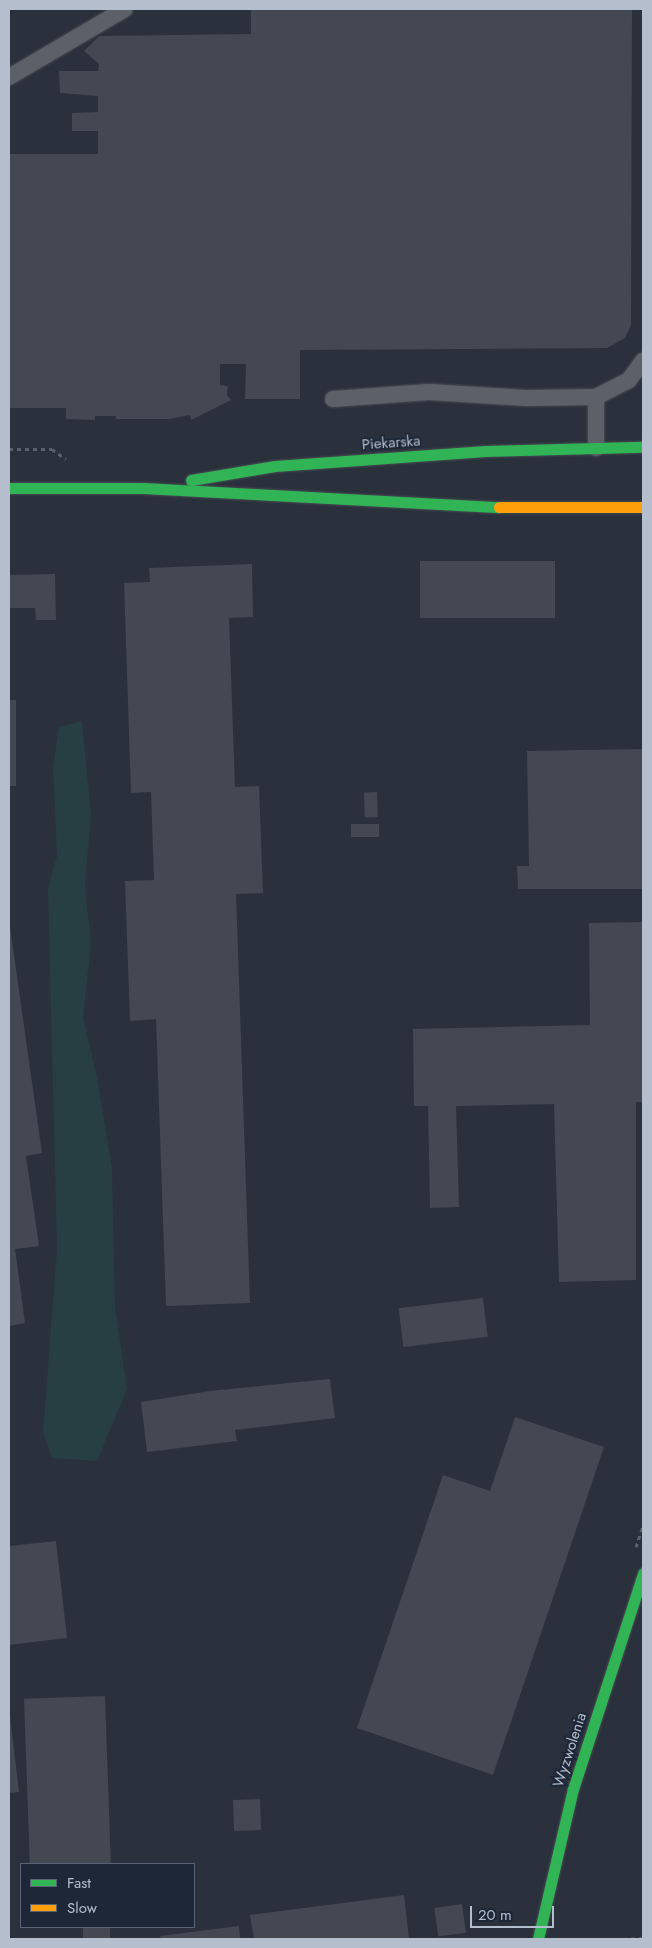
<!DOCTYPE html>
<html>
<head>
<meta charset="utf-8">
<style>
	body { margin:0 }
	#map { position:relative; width:652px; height:1948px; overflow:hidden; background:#2b313c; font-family:Jost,sans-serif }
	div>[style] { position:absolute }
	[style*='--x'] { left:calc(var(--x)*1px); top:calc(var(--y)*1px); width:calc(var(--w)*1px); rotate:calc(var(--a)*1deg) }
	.green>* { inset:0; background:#273e43 }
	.building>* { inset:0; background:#434852; transform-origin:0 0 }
	.path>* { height:3px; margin-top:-1.5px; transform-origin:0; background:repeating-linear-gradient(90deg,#596067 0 4px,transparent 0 8px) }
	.roads { filter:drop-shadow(0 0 1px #474c54) drop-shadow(0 0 1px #474c54) }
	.lane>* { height:16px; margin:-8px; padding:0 8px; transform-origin:8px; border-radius:8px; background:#5c6069 }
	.fast>* { height:11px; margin:-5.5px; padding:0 5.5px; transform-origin:5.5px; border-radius:5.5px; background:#30b455 }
	.slow>* { height:11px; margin:-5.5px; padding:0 5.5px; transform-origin:5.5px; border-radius:5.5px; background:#ff9f0a }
	span { translate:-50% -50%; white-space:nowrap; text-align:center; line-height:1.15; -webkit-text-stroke:4px #1d2738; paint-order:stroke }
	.street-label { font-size:15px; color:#b5becd }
	.frame { position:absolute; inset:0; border:10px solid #b5becd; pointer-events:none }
	.legend { position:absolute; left:20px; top:1863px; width:175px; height:65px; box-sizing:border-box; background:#1d2738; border:1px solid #5a6374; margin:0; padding:6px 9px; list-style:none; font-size:15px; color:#b5becd }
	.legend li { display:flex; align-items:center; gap:10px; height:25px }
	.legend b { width:25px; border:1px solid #5a6374 }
	.scale { position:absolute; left:470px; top:1906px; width:84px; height:22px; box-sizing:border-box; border:2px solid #b5becd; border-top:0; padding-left:6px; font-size:15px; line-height:18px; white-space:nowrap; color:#b5becd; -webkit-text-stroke:4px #1d2738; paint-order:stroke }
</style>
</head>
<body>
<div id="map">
	<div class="green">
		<div style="clip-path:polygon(82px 721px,91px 814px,85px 885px,91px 944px,83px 1017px,97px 1077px,112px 1168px,115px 1307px,127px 1389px,97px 1461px,52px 1458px,43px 1432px,57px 1249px,48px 889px,57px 856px,53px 767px,59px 727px)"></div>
	</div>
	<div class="building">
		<div style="clip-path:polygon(251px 9px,632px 9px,631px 325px,625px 338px,607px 348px,300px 350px,300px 399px,245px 399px,246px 364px,220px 364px,220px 385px,228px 386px,227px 395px,231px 400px,191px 420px,190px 415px,170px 419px,116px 419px,116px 416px,95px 416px,95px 420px,66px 419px,66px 408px,9px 408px,9px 154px,98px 154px,98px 131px,72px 131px,72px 113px,98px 112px,98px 96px,60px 93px,59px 71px,98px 71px,99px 64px,84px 51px,99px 36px,251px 34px)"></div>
		<div style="left:420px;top:561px;width:135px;height:57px"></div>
		<div style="clip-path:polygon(252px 564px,253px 617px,229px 618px,235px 787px,259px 786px,263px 893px,236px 894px,250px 1303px,166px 1306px,156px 1019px,130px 1021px,125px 881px,154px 880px,151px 792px,131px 793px,124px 583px,150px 582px,149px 568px)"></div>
		<div style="clip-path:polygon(55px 574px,56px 620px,36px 620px,35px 608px,9px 608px,9px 575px)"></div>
		<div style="left:9px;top:700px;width:7px;height:86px"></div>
		<div style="clip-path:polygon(643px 749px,643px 889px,518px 889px,517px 866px,529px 866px,527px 751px)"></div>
		<div style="left:377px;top:792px;width:25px;height:13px;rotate:88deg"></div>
		<div style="left:351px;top:824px;width:28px;height:13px"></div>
		<div style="clip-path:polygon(9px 920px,42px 1153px,26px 1156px,39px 1246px,15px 1249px,25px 1323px,9px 1326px)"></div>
		<div style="clip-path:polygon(643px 922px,643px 1102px,636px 1102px,636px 1280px,559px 1282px,554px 1104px,456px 1106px,459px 1207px,430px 1208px,428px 1106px,414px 1106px,413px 1029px,590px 1025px,589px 923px)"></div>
		<div style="left:483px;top:1298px;width:39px;height:85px;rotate:83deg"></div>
		<div style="clip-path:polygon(330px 1379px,335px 1418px,235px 1430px,237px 1441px,147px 1452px,141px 1402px,210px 1391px)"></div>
		<div style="clip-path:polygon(515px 1417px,604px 1447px,493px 1775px,357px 1728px,443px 1475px,490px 1491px)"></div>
		<div style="clip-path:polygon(56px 1541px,67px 1638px,9px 1645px,9px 1546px)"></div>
		<div style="left:105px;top:1696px;width:168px;height:81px;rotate:88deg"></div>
		<div style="clip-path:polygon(9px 1707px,19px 1792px,9px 1793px)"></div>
		<div style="left:260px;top:1799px;width:31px;height:27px;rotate:88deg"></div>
		<div style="clip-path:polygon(404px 1895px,409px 1939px,254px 1939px,250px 1915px)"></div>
		<div style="left:462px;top:1904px;width:29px;height:28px;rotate:82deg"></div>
		<div style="clip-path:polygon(239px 1926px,240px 1939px,161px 1939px,160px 1936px)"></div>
		<div style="left:83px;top:1927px;width:27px;height:12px"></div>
	</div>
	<div class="path">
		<div style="--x:9;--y:449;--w:43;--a:0"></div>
		<div style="--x:52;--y:449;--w:17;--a:36"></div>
		<div style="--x:636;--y:1547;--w:22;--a:-72"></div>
		<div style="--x:623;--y:1939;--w:20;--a:-3"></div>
	</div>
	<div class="roads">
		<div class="lane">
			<div style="--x:9;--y:77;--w:134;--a:-30.4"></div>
			<div style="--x:596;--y:397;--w:51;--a:90"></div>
			<div style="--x:333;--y:399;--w:96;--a:-4.2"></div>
			<div style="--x:429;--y:392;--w:97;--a:3.5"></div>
			<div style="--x:526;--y:398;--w:70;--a:-0.8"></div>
			<div style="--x:596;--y:397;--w:37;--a:-27"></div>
			<div style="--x:629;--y:380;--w:24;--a:-54"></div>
		</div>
		<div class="fast">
			<div style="--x:191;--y:480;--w:85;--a:-9.5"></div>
			<div style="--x:275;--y:466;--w:211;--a:-4.1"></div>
			<div style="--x:485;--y:451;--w:158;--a:-1.5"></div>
			<div style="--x:9;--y:488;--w:134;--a:0"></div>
			<div style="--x:143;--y:488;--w:357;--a:3.1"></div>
			<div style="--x:538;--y:1939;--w:154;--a:-76.9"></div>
			<div style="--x:573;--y:1789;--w:227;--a:-72"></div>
		</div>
		<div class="slow">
			<div style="--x:499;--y:507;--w:144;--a:0"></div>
		</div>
	</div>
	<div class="street-label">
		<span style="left:391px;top:443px;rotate:-4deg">Piekarska</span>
		<span style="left:570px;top:1750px;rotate:-72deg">Wyzwolenia</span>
	</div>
	<div class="frame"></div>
	<ul class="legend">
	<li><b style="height:6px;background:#30b455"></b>Fast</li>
	<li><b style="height:6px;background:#ff9f0a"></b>Slow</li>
	</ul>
	<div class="scale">20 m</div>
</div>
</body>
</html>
